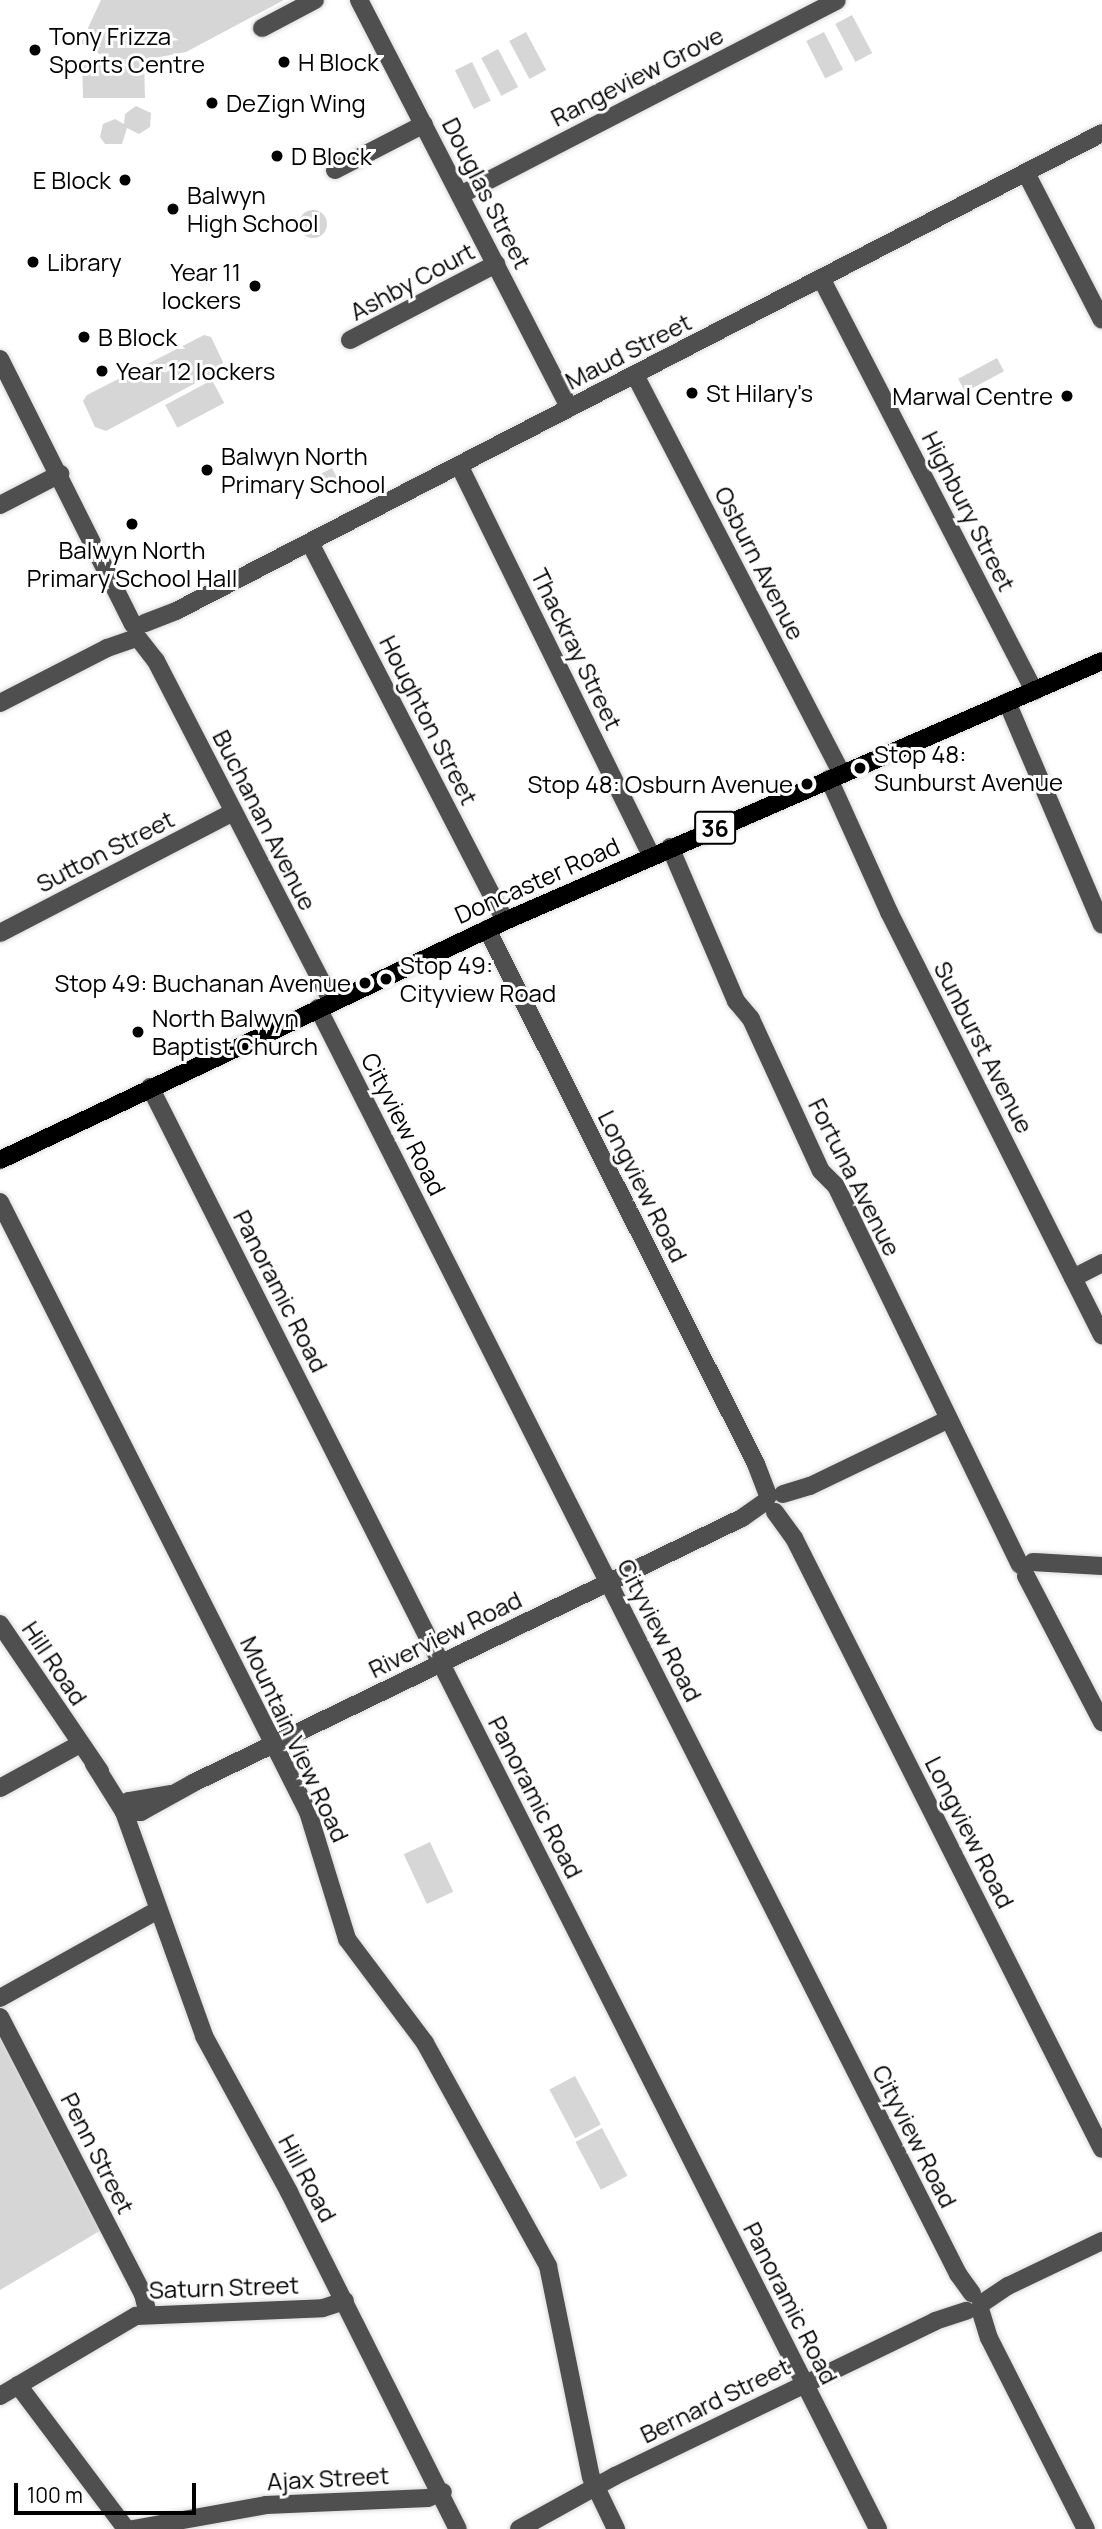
<!DOCTYPE html>
<html>
<head>
<meta charset="utf-8">
<style>
	body { margin:0 }
	#map { position:relative; width:1102px; height:2529px; overflow:hidden; background:#fff; font-family:Manrope,sans-serif }
	div>[style] { position:absolute }
	[style*='--x'] { left:calc(var(--x)*1px); top:calc(var(--y)*1px); width:calc(var(--w)*1px); rotate:calc(var(--a)*1deg) }
	.green>* { inset:0; background:#d6d6d6; transform-origin:0 0 }
	.round { border-radius:50% }
	.roads { filter:drop-shadow(0 0 2px #dbdbdb) drop-shadow(0 0 2px #dbdbdb) }
	.minor>* { height:18px; margin:-9px; padding:0 9px; transform-origin:9px; border-radius:9px; background:#4f4f4f }
	.major>* { height:18px; margin:-9px; padding:0 9px; transform-origin:9px; border-radius:9px; background:#000 }
	.tram>* { height:2px; margin:-1px; padding:0 1px; transform-origin:1px; border-radius:1px; background:#000 }
	.dots>* { width:19px; height:19px; translate:-50% -50%; box-sizing:border-box; border:4px solid #fff; border-radius:50% }
	span { translate:-50% -50%; white-space:nowrap; text-align:center; line-height:1.15; -webkit-text-stroke:6px #fff; paint-order:stroke }
	.shield-label span { padding:2px 5px; background:#fff; border:2px solid; border-radius:5px; -webkit-text-stroke-width:0 }
	.shield-label { font-size:23px; color:#000; font-weight:700 }
	.poi-label { font-size:24px; color:#000 }
	.left { translate:0 -50%; text-align:left }
	.right { translate:-100% -50%; text-align:right }
	.street-label { font-size:24px; color:#000 }
	.scale { position:absolute; left:14px; top:2483px; width:182px; height:32px; box-sizing:border-box; border:4px solid #000; border-top:0; padding-left:9px; font-size:21px; line-height:24px; white-space:nowrap; color:#000; -webkit-text-stroke:5px #fff; paint-order:stroke }
</style>
</head>
<body>
<div id="map">
	<div class="green">
		<div style="clip-path:polygon(101px 0,284px 0,186px 52px,144px 60px,145px 98px,83px 98px,82px 61px,139px 60px,108px 59px,81px 43px)"></div>
		<div style="left:852px;top:15px;width:43px;height:19px;rotate:62deg"></div>
		<div style="left:526px;top:32px;width:43px;height:19px;rotate:62deg"></div>
		<div style="left:824px;top:32px;width:42px;height:20px;rotate:63deg"></div>
		<div style="left:498px;top:49px;width:43px;height:19px;rotate:62deg"></div>
		<div style="left:472px;top:62px;width:43px;height:19px;rotate:64deg"></div>
		<div style="clip-path:polygon(136px 106px,151px 113px,150px 127px,139px 134px,127px 128px,122px 144px,105px 144px,100px 137px,103px 124px,115px 119px,124px 124px,125px 114px)"></div>
		<div class="round" style="left:299px;top:210px;width:28px;height:28px"></div>
		<div style="clip-path:polygon(204px 335px,211px 337px,223px 362px,220px 370px,106px 431px,95px 427px,83px 401px,87px 395px)"></div>
		<div style="left:997px;top:358px;width:15px;height:44px;rotate:62deg"></div>
		<div style="left:212px;top:380px;width:26px;height:53px;rotate:62deg"></div>
		<div style="left:332px;top:468px;width:13px;height:23px;rotate:63deg"></div>
		<div style="left:430px;top:1842px;width:55px;height:29px;rotate:65deg"></div>
		<div style="clip-path:polygon(0 2030px,103px 2229px,0 2290px)"></div>
		<div style="left:575px;top:2076px;width:55px;height:29px;rotate:62deg"></div>
		<div style="left:602px;top:2128px;width:54px;height:30px;rotate:62deg"></div>
	</div>
	<div class="roads">
		<div class="minor">
			<div style="--x:359;--y:0;--w:459;--a:62.7"></div>
			<div style="--x:262;--y:28;--w:60;--a:-27.8"></div>
			<div style="--x:335;--y:170;--w:100;--a:-27.3"></div>
			<div style="--x:1026;--y:173;--w:165;--a:62.7"></div>
			<div style="--x:460;--y:195;--w:424;--a:-27.3"></div>
			<div style="--x:821;--y:278;--w:465;--a:62.7"></div>
			<div style="--x:350;--y:340;--w:165;--a:-27.5"></div>
			<div style="--x:0;--y:359;--w:297;--a:63.4"></div>
			<div style="--x:635;--y:375;--w:448;--a:62.6"></div>
			<div style="--x:459;--y:465;--w:435;--a:63.8"></div>
			<div style="--x:0;--y:505;--w:68;--a:-27.3"></div>
			<div style="--x:310;--y:543;--w:425;--a:62.7"></div>
			<div style="--x:145;--y:623;--w:33;--a:-21"></div>
			<div style="--x:176;--y:611;--w:1042;--a:-27.3"></div>
			<div style="--x:138;--y:638;--w:29;--a:52"></div>
			<div style="--x:156;--y:661;--w:384;--a:62.7"></div>
			<div style="--x:1007;--y:702;--w:242;--a:66.9"></div>
			<div style="--x:0;--y:703;--w:120;--a:-27.2"></div>
			<div style="--x:107;--y:648;--w:31;--a:-19"></div>
			<div style="--x:829;--y:779;--w:146;--a:65.7"></div>
			<div style="--x:889;--y:912;--w:474;--a:63.3"></div>
			<div style="--x:670;--y:847;--w:168;--a:66.8"></div>
			<div style="--x:736;--y:1001;--w:23;--a:50"></div>
			<div style="--x:751;--y:1019;--w:167;--a:65.3"></div>
			<div style="--x:821;--y:1171;--w:21;--a:45"></div>
			<div style="--x:836;--y:1186;--w:421;--a:64.1"></div>
			<div style="--x:487;--y:929;--w:599;--a:63.31"></div>
			<div style="--x:756;--y:1464;--w:34;--a:69"></div>
			<div style="--x:0;--y:933;--w:263;--a:-27.4"></div>
			<div style="--x:318;--y:1008;--w:1419;--a:63.18"></div>
			<div style="--x:958;--y:2274;--w:24;--a:54"></div>
			<div style="--x:150;--y:1087;--w:1615;--a:63.21"></div>
			<div style="--x:0;--y:1202;--w:683;--a:63.21"></div>
			<div style="--x:308;--y:1812;--w:133;--a:72.9"></div>
			<div style="--x:347;--y:1939;--w:130;--a:53.1"></div>
			<div style="--x:425;--y:2043;--w:255;--a:61.1"></div>
			<div style="--x:548;--y:2266;--w:215;--a:78.5"></div>
			<div style="--x:591;--y:2477;--w:58;--a:64.3"></div>
			<div style="--x:1073;--y:1278;--w:33;--a:-27"></div>
			<div style="--x:783;--y:1494;--w:28;--a:-17"></div>
			<div style="--x:810;--y:1486;--w:154;--a:-25.7"></div>
			<div style="--x:775;--y:1512;--w:32;--a:54"></div>
			<div style="--x:794;--y:1538;--w:684;--a:63.25"></div>
			<div style="--x:1033;--y:1562;--w:69;--a:3.3"></div>
			<div style="--x:1026;--y:1576;--w:165;--a:62.5"></div>
			<div style="--x:0;--y:1624;--w:178;--a:55.8"></div>
			<div style="--x:94;--y:1764;--w:57;--a:58"></div>
			<div style="--x:124;--y:1812;--w:238;--a:70.3"></div>
			<div style="--x:204;--y:2036;--w:178;--a:61.4"></div>
			<div style="--x:289;--y:2192;--w:377;--a:63.4"></div>
			<div style="--x:0;--y:1788;--w:91;--a:-28.8"></div>
			<div style="--x:170;--y:1794;--w:42;--a:170.3"></div>
			<div style="--x:129;--y:1801;--w:12;--a:114"></div>
			<div style="--x:124;--y:1812;--w:17;--a:0"></div>
			<div style="--x:141;--y:1812;--w:60;--a:-29.1"></div>
			<div style="--x:193;--y:1783;--w:610;--a:-25.77"></div>
			<div style="--x:742;--y:1518;--w:29;--a:-35"></div>
			<div style="--x:0;--y:1998;--w:181;--a:-29.1"></div>
			<div style="--x:0;--y:2017;--w:312;--a:62.7"></div>
			<div style="--x:143;--y:2294;--w:21;--a:76"></div>
			<div style="--x:981;--y:2304;--w:32;--a:-34"></div>
			<div style="--x:1008;--y:2286;--w:104;--a:-25.6"></div>
			<div style="--x:980;--y:2309;--w:30;--a:73"></div>
			<div style="--x:989;--y:2338;--w:214;--a:63.1"></div>
			<div style="--x:18;--y:2385;--w:180;--a:53.1"></div>
			<div style="--x:0;--y:2396;--w:158;--a:-30.5"></div>
			<div style="--x:136;--y:2316;--w:187;--a:-2.4"></div>
			<div style="--x:323;--y:2308;--w:23;--a:-18"></div>
			<div style="--x:133;--y:2529;--w:135;--a:-10.2"></div>
			<div style="--x:266;--y:2505;--w:162;--a:-2.5"></div>
			<div style="--x:428;--y:2498;--w:16;--a:-22"></div>
			<div style="--x:519;--y:2529;--w:110;--a:-28.9"></div>
			<div style="--x:615;--y:2476;--w:356;--a:-25.8"></div>
			<div style="--x:935;--y:2321;--w:33;--a:-18"></div>
		</div>
		<div class="major">
			<div style="--x:0;--y:1160;--w:559;--a:-25.33"></div>
			<div style="--x:505;--y:921;--w:651;--a:-23.53"></div>
		</div>
	</div>
	<div class="tram">
		<div style="--x:0;--y:1156;--w:557;--a:-25.28"></div>
		<div style="--x:504;--y:918;--w:652;--a:-23.5"></div>
	</div>
	<div class="dots">
		<div style="left:35px;top:50px;background:#000"></div>
		<div style="left:284px;top:62px;background:#000"></div>
		<div style="left:212px;top:103px;background:#000"></div>
		<div style="left:277px;top:156px;background:#000"></div>
		<div style="left:125px;top:180px;background:#000"></div>
		<div style="left:173px;top:209px;background:#000"></div>
		<div style="left:33px;top:262px;background:#000"></div>
		<div style="left:255px;top:286px;background:#000"></div>
		<div style="left:84px;top:337px;background:#000"></div>
		<div style="left:102px;top:371px;background:#000"></div>
		<div style="left:692px;top:393px;background:#000"></div>
		<div style="left:1067px;top:396px;background:#000"></div>
		<div style="left:207px;top:470px;background:#000"></div>
		<div style="left:132px;top:524px;background:#000"></div>
		<div style="left:860px;top:768px;background:#000"></div>
		<div style="left:807px;top:784px;background:#000"></div>
		<div style="left:386px;top:979px;background:#000"></div>
		<div style="left:365px;top:983px;background:#000"></div>
		<div style="left:138px;top:1032px;background:#000"></div>
	</div>
	<div class="shield-label">
		<span style="left:715px;top:828px">36</span>
	</div>
	<div class="poi-label">
		<span class="left" style="left:49px;top:50px">Tony Frizza<br>Sports Centre</span>
		<span class="left" style="left:298px;top:62px">H Block</span>
		<span class="left" style="left:226px;top:103px">DeZign Wing</span>
		<span class="left" style="left:291px;top:156px">D Block</span>
		<span class="right" style="left:111px;top:180px">E Block</span>
		<span class="left" style="left:187px;top:209px">Balwyn<br>High School</span>
		<span class="left" style="left:47px;top:262px">Library</span>
		<span class="right" style="left:241px;top:286px">Year 11<br>lockers</span>
		<span class="left" style="left:98px;top:337px">B Block</span>
		<span class="left" style="left:116px;top:371px">Year 12 lockers</span>
		<span class="left" style="left:706px;top:393px">St Hilary's</span>
		<span class="right" style="left:1053px;top:396px">Marwal Centre</span>
		<span class="left" style="left:221px;top:470px">Balwyn North<br>Primary School</span>
		<span style="left:132px;top:564px">Balwyn North<br>Primary School Hall</span>
		<span class="left" style="left:874px;top:768px">Stop 48:<br>Sunburst Avenue</span>
		<span class="right" style="left:793px;top:784px">Stop 48: Osburn Avenue</span>
		<span class="left" style="left:400px;top:979px">Stop 49:<br>Cityview Road</span>
		<span class="right" style="left:351px;top:983px">Stop 49: Buchanan Avenue</span>
		<span class="left" style="left:152px;top:1032px">North Balwyn<br>Baptist Church</span>
	</div>
	<div class="street-label">
		<span style="left:637px;top:76px;rotate:-27deg">Rangeview Grove</span>
		<span style="left:487px;top:193px;rotate:63deg">Douglas Street</span>
		<span style="left:412px;top:281px;rotate:-28deg">Ashby Court</span>
		<span style="left:628px;top:351px;rotate:-27deg">Maud Street</span>
		<span style="left:969px;top:511px;rotate:63deg">Highbury Street</span>
		<span style="left:760px;top:563px;rotate:63deg">Osburn Avenue</span>
		<span style="left:577px;top:649px;rotate:64deg">Thackray Street</span>
		<span style="left:429px;top:720px;rotate:63deg">Houghton Street</span>
		<span style="left:265px;top:820px;rotate:63deg">Buchanan Avenue</span>
		<span style="left:105px;top:851px;rotate:-27deg">Sutton Street</span>
		<span style="left:537px;top:880px;rotate:-24deg">Doncaster Road</span>
		<span style="left:984px;top:1047px;rotate:63deg">Sunburst Avenue</span>
		<span style="left:404px;top:1124px;rotate:63deg">Cityview Road</span>
		<span style="left:855px;top:1177px;rotate:63deg">Fortuna Avenue</span>
		<span style="left:643px;top:1186px;rotate:63deg">Longview Road</span>
		<span style="left:281px;top:1291px;rotate:63deg">Panoramic Road</span>
		<span style="left:660px;top:1630px;rotate:63deg">Cityview Road</span>
		<span style="left:445px;top:1634px;rotate:-26deg">Riverview Road</span>
		<span style="left:55px;top:1663px;rotate:56deg">Hill Road</span>
		<span style="left:295px;top:1739px;rotate:65deg">Mountain View Road</span>
		<span style="left:536px;top:1797px;rotate:63deg">Panoramic Road</span>
		<span style="left:970px;top:1832px;rotate:63deg">Longview Road</span>
		<span style="left:915px;top:2136px;rotate:63deg">Cityview Road</span>
		<span style="left:98px;top:2153px;rotate:63deg">Penn Street</span>
		<span style="left:308px;top:2178px;rotate:62deg">Hill Road</span>
		<span style="left:224px;top:2287px;rotate:-2deg">Saturn Street</span>
		<span style="left:791px;top:2303px;rotate:63deg">Panoramic Road</span>
		<span style="left:715px;top:2400px;rotate:-26deg">Bernard Street</span>
		<span style="left:328px;top:2478px;rotate:-3deg">Ajax Street</span>
	</div>
	<div class="scale">100 m</div>
</div>
</body>
</html>
